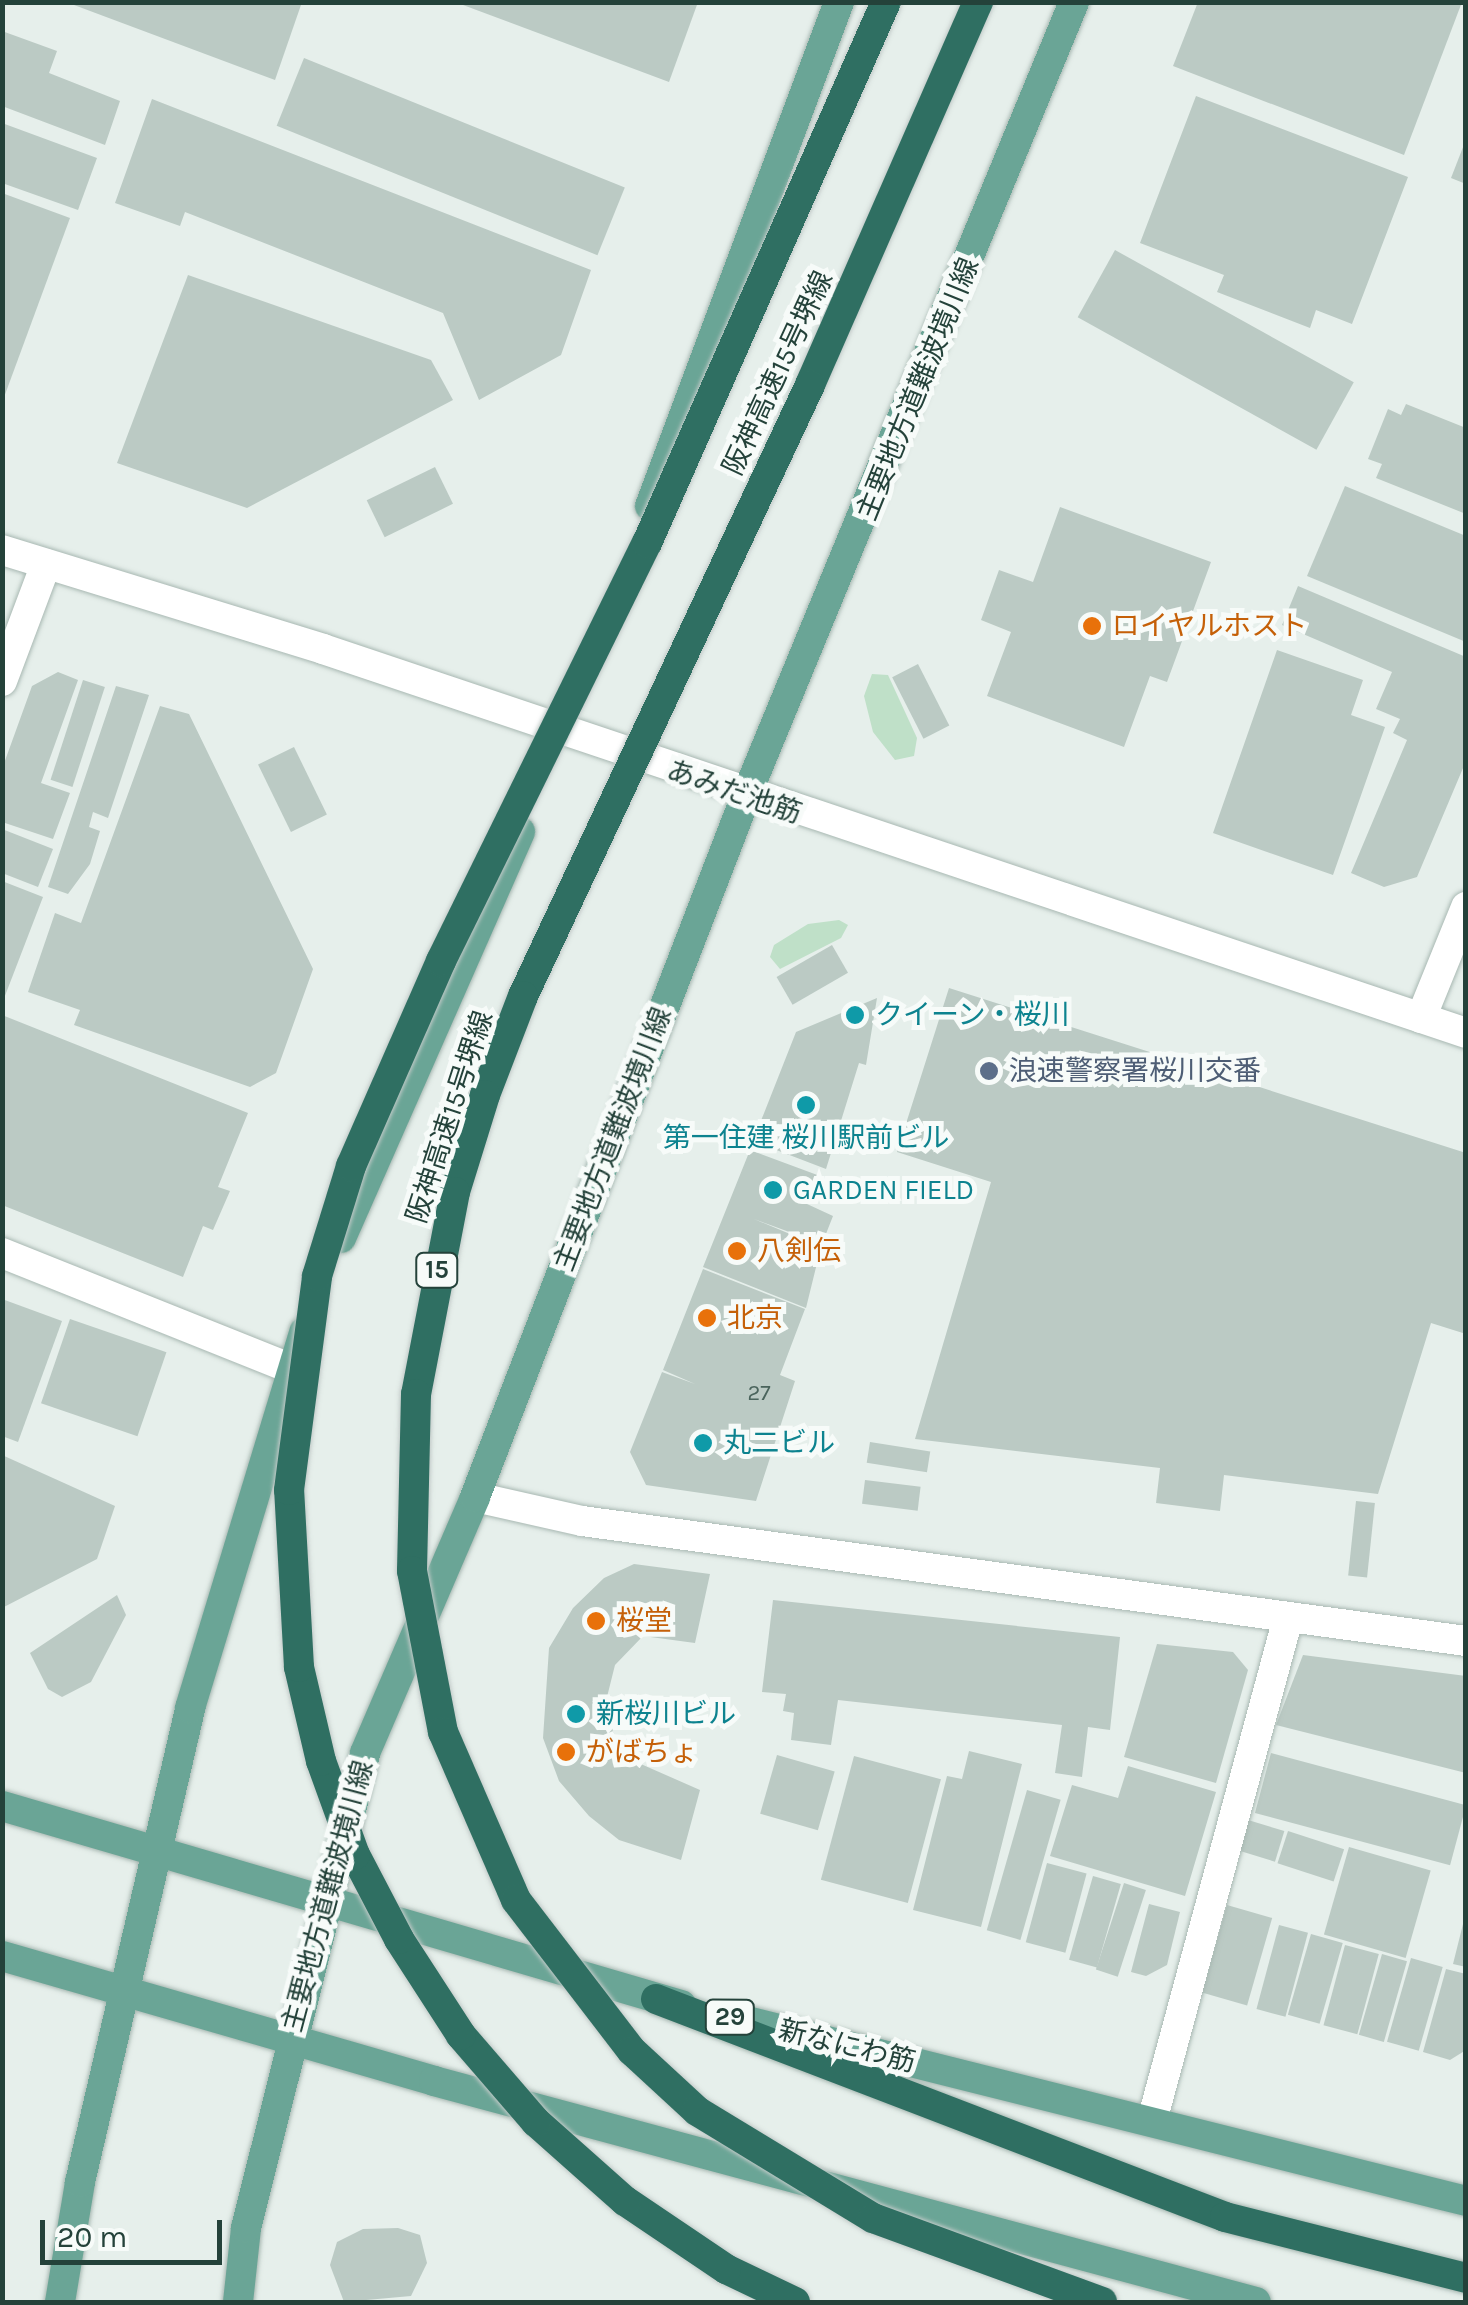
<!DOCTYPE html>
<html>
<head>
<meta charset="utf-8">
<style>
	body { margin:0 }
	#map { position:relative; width:1468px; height:2305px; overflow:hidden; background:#e6efeb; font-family:Karla,"Noto Sans JP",sans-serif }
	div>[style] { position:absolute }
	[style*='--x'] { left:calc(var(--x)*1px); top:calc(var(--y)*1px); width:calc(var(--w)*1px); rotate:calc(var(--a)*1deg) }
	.green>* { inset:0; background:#bfe0c8 }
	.building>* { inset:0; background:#bbcac4; transform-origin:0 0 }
	.roads { filter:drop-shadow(0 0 2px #a8b8b2) drop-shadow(0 0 2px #a8b8b2) }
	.minor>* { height:30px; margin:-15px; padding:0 15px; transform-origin:15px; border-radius:15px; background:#fff }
	.major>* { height:30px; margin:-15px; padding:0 15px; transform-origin:15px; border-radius:15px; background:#6aa596 }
	.highway>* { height:30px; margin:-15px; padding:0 15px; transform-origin:15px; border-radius:15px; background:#2f6f62 }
	.bridges { filter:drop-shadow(0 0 2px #c2cac8) drop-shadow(0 0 2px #c2cac8) }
	.highway-bridge>* { height:30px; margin:-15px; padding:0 15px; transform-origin:15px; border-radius:15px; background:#2f6f62 }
	.dots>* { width:28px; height:28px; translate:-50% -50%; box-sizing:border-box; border:5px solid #f7fbf9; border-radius:50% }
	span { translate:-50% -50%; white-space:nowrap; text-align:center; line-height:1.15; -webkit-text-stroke:10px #f7fbf9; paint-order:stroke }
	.number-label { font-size:22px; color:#4a645c }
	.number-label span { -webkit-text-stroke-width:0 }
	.shield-label span { padding:2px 8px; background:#f7fbf9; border:2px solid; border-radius:8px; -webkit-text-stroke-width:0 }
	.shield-label { font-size:25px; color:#24423a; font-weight:700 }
	.street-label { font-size:28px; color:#24423a }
	.food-label { font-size:28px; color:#c56008 }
	.left { translate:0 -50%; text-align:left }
	.culture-label { font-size:28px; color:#0d838f }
	.service-label { font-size:28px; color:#4e5e75 }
	.frame { position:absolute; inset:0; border:5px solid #24423a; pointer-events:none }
	.scale { position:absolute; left:40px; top:2220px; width:182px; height:45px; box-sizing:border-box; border:5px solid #24423a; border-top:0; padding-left:12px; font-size:30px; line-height:35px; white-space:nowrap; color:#24423a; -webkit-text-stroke:8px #f7fbf9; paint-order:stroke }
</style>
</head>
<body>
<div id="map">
	<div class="green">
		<div style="clip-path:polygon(872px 674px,888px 675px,917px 738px,914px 756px,895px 760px,873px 732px,864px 696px)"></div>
		<div style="clip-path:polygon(839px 920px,848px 925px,841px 938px,780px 969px,770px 957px,774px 945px,808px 924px)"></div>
	</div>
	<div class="building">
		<div style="clip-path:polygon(66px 2px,302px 2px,275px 80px)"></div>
		<div style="clip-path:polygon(455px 2px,698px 2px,669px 82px)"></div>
		<div style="clip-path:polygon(1198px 2px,1462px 2px,1404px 155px,1173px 66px)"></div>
		<div style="clip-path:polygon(2px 31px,57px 51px,49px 73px,120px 101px,105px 145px,2px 106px)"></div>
		<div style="left:304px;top:58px;width:346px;height:73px;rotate:22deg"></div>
		<div style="clip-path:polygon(1196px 96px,1408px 177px,1352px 324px,1316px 310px,1310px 328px,1217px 292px,1224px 275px,1140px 243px)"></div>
		<div style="clip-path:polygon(152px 99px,591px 270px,561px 355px,479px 400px,443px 313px,185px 212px,180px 226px,115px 203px)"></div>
		<div style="clip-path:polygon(2px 123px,97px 158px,78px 210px,2px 183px)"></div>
		<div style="clip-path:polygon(1465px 142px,1466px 142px,1466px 184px,1451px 178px)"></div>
		<div style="clip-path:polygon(2px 193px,70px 218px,3px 400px,2px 400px)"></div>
		<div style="left:1115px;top:250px;width:273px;height:77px;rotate:29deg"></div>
		<div style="clip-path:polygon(188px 275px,431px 360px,453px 400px,247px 508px,117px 463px)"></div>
		<div style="clip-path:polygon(1406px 404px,1466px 428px,1466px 514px,1376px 478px,1382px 464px,1368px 459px,1388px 409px,1401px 415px)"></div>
		<div style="left:435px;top:467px;width:41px;height:76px;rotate:64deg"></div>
		<div style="clip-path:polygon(1345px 486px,1466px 536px,1466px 642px,1307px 576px)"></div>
		<div style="clip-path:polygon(1060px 507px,1211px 562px,1167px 682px,1150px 676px,1124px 747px,987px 696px,1011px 632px,981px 620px,999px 570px,1033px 582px)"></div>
		<div style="clip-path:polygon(1298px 586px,1466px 657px,1466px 761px,1417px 877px,1384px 887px,1351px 873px,1407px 740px,1393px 733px,1400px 719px,1376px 709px,1392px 672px,1282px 625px)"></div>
		<div style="clip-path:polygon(1277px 650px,1363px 680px,1351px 715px,1385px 727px,1333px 875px,1213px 833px)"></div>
		<div style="left:918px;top:664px;width:69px;height:29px;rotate:63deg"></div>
		<div style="clip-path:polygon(58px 672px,78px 680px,41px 783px,70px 793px,53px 839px,2px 822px,2px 769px,32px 686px)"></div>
		<div style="left:83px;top:680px;width:23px;height:105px;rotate:18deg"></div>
		<div style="clip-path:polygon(116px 686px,149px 695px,108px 818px,93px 812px,89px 827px,100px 831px,90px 864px,68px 894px,48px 887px)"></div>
		<div style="clip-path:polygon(160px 706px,189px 714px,313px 969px,276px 1073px,250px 1087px,74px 1025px,80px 1010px,28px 992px,55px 913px,81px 923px)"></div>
		<div style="left:294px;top:747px;width:75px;height:40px;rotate:64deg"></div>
		<div style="clip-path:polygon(2px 829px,53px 849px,38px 887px,2px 873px)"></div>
		<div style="clip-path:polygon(2px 881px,43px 897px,3px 1001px,2px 1001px)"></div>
		<div style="left:832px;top:945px;width:32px;height:64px;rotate:60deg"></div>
		<div style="clip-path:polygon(949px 988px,1466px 1153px,1466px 1334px,1431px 1323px,1378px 1494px,1224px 1475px,1220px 1511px,1156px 1503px,1160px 1468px,915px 1439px,991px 1182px,897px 1152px)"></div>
		<div style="clip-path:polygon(877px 998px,866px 1065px,859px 1063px,826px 1169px,753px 1141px,796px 1032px)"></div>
		<div style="clip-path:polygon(2px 1015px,248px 1113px,218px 1187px,230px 1191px,213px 1230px,203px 1226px,183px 1277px,2px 1205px)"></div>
		<div style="clip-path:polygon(750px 1150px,820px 1176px,807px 1204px,833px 1216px,822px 1244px,754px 1219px,821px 1247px,806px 1308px,703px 1267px)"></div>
		<div style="clip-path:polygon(703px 1269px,805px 1309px,780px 1375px,795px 1381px,756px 1501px,646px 1485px,630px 1452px,662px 1372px,695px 1384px,663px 1370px)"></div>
		<div style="clip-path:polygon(2px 1299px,62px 1321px,18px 1442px,2px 1436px)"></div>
		<div style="left:70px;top:1319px;width:102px;height:89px;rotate:19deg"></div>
		<div style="left:870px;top:1442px;width:61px;height:21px;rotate:9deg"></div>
		<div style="clip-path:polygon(2px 1455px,115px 1506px,97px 1559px,2px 1608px)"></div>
		<div style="left:865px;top:1480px;width:56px;height:24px;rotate:7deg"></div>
		<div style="left:1356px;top:1501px;width:19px;height:75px;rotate:6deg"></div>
		<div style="clip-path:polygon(634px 1564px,710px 1574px,695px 1643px,643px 1636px,615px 1665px,607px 1697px,613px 1732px,634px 1761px,700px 1790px,681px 1860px,619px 1840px,589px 1816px,559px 1781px,543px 1738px,549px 1648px,573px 1608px,604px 1578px)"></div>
		<div style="clip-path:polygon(117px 1595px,126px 1615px,91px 1682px,62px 1697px,48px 1689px,30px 1653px)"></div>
		<div style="clip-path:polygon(773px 1600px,1120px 1637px,1110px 1730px,1088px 1727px,1082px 1777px,1055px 1773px,1062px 1725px,838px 1700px,831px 1745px,791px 1740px,794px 1713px,783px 1711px,786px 1694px,762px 1692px)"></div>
		<div style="clip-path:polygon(1157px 1644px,1233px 1652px,1248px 1670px,1216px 1783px,1124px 1757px)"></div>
		<div style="clip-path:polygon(1303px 1655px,1466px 1676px,1466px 1773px,1276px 1725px)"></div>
		<div style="clip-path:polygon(969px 1751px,1022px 1764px,981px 1927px,913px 1910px,947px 1776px,962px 1779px)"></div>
		<div style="left:1271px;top:1753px;width:202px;height:62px;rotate:15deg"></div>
		<div style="left:777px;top:1755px;width:60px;height:61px;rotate:16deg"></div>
		<div style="left:854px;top:1756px;width:90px;height:128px;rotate:15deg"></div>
		<div style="clip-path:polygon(1128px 1766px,1216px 1792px,1185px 1896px,1050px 1856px,1072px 1785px,1118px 1798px)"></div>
		<div style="left:1027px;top:1790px;width:35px;height:146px;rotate:16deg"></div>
		<div style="left:1248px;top:1820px;width:38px;height:32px;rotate:17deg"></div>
		<div style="left:1288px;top:1831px;width:59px;height:34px;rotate:18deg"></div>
		<div style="left:1349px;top:1847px;width:85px;height:91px;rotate:16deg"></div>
		<div style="left:1047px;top:1863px;width:41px;height:82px;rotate:15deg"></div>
		<div style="left:1093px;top:1876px;width:29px;height:87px;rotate:16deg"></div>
		<div style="left:1124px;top:1883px;width:23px;height:91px;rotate:18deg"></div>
		<div style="clip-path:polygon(1149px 1904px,1180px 1912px,1167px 1965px,1146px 1976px,1131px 1972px)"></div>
		<div style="left:1227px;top:1905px;width:47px;height:91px;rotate:16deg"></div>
		<div style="clip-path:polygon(1464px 1920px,1466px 1921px,1466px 1967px,1453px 1964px)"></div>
		<div style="left:1279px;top:1925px;width:30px;height:87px;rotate:15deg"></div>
		<div style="left:1311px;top:1934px;width:33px;height:84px;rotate:16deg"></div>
		<div style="left:1345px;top:1945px;width:35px;height:83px;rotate:15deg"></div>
		<div style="left:1382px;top:1954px;width:26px;height:84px;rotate:16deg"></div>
		<div style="left:1411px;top:1958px;width:33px;height:87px;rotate:16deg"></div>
		<div style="clip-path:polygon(1446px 1969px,1466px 1974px,1466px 2050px,1450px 2060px,1423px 2052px)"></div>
		<div style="clip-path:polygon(398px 2228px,420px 2235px,427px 2263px,411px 2296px,344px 2302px,330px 2265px,337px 2242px,363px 2229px)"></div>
	</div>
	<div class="roads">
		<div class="minor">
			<div style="--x:2;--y:550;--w:336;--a:17.1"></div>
			<div style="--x:323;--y:649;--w:1206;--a:18.57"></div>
			<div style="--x:2;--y:681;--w:125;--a:-69.4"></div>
			<div style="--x:1421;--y:1018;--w:120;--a:-67.9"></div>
			<div style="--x:2;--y:1253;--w:310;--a:21.8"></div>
			<div style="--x:475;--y:1497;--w:110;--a:12.6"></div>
			<div style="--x:582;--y:1521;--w:892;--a:7.73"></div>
			<div style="--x:1152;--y:2121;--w:521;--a:-74.87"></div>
		</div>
		<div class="major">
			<div style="--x:650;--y:506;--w:538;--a:-69.44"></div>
			<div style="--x:341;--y:1238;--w:444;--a:-66.2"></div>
			<div style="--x:2;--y:1806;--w:708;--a:16.33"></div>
			<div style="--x:2;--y:1956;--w:450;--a:16.1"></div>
			<div style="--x:434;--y:2081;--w:851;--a:15.05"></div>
			<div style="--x:735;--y:2018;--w:754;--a:14.05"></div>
			<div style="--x:60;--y:2302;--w:122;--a:-80.5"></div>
			<div style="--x:80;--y:2182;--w:487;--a:-76.9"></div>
			<div style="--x:190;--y:1708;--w:393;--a:-73.1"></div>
			<div style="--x:238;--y:2302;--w:74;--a:-83.8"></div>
			<div style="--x:246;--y:2228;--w:490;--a:-75.9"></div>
			<div style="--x:365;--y:1753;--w:279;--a:-66.7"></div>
			<div style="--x:475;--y:1497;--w:752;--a:-68.86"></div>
			<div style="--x:746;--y:796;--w:859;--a:-67.55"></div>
		</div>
		<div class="highway">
			<div style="--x:656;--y:1999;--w:609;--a:20.96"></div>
			<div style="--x:1225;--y:2217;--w:249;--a:14.2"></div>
		</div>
	</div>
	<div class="bridges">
		<div class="highway-bridge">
			<div style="--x:978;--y:2;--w:418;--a:113.7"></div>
			<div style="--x:810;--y:385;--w:675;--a:115.16"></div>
			<div style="--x:523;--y:996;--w:106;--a:111"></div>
			<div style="--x:485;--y:1095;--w:102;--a:107.2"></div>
			<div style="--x:455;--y:1192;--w:206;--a:100.9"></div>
			<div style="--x:416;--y:1394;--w:177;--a:91.3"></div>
			<div style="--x:412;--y:1571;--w:164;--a:79.1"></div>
			<div style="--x:443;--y:1732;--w:183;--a:66.5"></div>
			<div style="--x:516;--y:1900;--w:190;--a:52.5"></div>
			<div style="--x:632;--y:2051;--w:88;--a:42.7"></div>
			<div style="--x:697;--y:2111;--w:206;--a:31.3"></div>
			<div style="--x:873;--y:2218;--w:244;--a:20.1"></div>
			<div style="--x:795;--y:2302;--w:76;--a:-154.4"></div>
			<div style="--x:726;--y:2269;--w:122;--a:-146"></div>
			<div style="--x:625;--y:2201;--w:119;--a:-138.4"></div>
			<div style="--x:536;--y:2122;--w:115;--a:-130.8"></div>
			<div style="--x:461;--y:2035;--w:114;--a:-122.9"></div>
			<div style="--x:399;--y:1939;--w:95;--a:-117.6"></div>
			<div style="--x:355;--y:1855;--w:100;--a:-109.9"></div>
			<div style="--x:321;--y:1761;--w:97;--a:-103.2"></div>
			<div style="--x:299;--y:1667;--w:177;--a:-93.2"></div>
			<div style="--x:289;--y:1490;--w:216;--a:-82.5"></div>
			<div style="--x:317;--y:1276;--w:115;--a:-72.8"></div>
			<div style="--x:351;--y:1166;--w:224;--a:-66.3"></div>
			<div style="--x:441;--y:961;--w:466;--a:-63.8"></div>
			<div style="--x:647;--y:543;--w:591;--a:-66.17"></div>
		</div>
	</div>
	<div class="dots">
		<div style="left:1092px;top:626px;background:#e8710a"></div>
		<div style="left:855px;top:1015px;background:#0f9aa8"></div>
		<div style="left:989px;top:1071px;background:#5c6f8a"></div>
		<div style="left:806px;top:1105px;background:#0f9aa8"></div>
		<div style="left:773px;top:1190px;background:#0f9aa8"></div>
		<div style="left:737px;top:1251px;background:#e8710a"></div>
		<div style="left:707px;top:1318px;background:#e8710a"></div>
		<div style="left:703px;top:1443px;background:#0f9aa8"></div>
		<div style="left:596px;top:1621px;background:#e8710a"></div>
		<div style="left:576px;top:1714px;background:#0f9aa8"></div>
		<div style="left:566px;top:1752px;background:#e8710a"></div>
	</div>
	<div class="number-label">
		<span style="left:759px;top:1394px">27</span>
	</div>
	<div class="shield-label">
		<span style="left:437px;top:1270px">15</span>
		<span style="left:730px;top:2017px">29</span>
	</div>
	<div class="street-label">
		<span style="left:778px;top:373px;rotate:-65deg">阪神高速15号堺線</span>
		<span style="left:918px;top:389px;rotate:-68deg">主要地方道難波境川線</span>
		<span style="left:734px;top:792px;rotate:19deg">あみだ池筋</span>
		<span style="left:450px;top:1117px;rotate:-72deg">阪神高速15号堺線</span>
		<span style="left:613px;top:1139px;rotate:-69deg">主要地方道難波境川線</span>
		<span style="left:328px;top:1896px;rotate:-75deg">主要地方道難波境川線</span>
		<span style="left:847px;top:2046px;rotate:14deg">新なにわ筋</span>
	</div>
	<div class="food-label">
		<span class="left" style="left:1112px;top:626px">ロイヤルホスト</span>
		<span class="left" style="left:757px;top:1251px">八剣伝</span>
		<span class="left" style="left:727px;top:1318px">北京</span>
		<span class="left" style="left:616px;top:1621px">桜堂</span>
		<span class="left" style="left:586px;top:1752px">がばちょ</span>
	</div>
	<div class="culture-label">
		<span class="left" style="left:875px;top:1015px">クイーン・桜川</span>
		<span style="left:806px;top:1138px">第一住建 桜川駅前ビル</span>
		<span class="left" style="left:793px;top:1190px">GARDEN FIELD</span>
		<span class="left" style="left:723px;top:1443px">丸二ビル</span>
		<span class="left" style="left:596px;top:1714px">新桜川ビル</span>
	</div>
	<div class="service-label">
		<span class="left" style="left:1009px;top:1071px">浪速警察署桜川交番</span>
	</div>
	<div class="frame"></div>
	<div class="scale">20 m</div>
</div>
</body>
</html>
